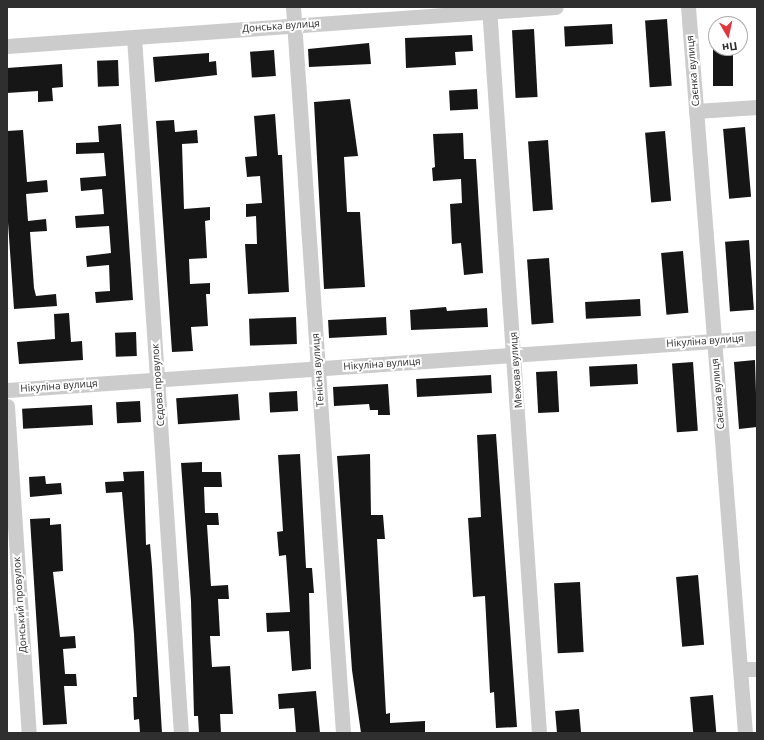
<!DOCTYPE html>
<html>
<head>
<meta charset="utf-8">
<style>
	body { margin:0 }
	#map { position:relative; width:764px; height:740px; overflow:hidden; background:#fff; font-family:"Open Sans",sans-serif }
	div>[style] { position:absolute }
	[style*='--x'] { left:calc(var(--x)*1px); top:calc(var(--y)*1px); width:calc(var(--w)*1px); rotate:calc(var(--a)*1deg) }
	.building>* { inset:0; background:#161616; transform-origin:0 0 }
	.minor>* { height:15px; margin:-7.5px; padding:0 7.5px; transform-origin:7.5px; border-radius:7.5px; background:#ccc }
	span { translate:-50% -50%; white-space:nowrap; text-align:center; line-height:1.15; -webkit-text-stroke:4px #fff; paint-order:stroke }
	.street-label { font-size:10px; color:#2f2f2f }
	.frame { position:absolute; inset:0; border:8px solid #2f2f2f; pointer-events:none }
	.north { position:absolute; left:708px; top:16px; width:40px; height:40px; box-sizing:border-box; background:#fff; border:1px solid #acacac; border-radius:50%; rotate:171deg; font-size:11px; font-weight:700; line-height:16px; text-align:center; color:#2f2f2f }
	.north::after { content:''; display:block; margin:auto; width:14px; height:18px; background:#e1363c; clip-path:polygon(50% 0,100% 100%,50% 72%,0 100%) }
</style>
</head>
<body>
<div id="map">
	<div class="building">
		<div style="left:667px;top:19px;width:67px;height:22px;rotate:86deg"></div>
		<div style="left:612px;top:24px;width:20px;height:48px;rotate:87deg"></div>
		<div style="left:534px;top:29px;width:68px;height:22px;rotate:87deg"></div>
		<div style="clip-path:polygon(472px 35px,473px 51px,455px 52px,456px 65px,406px 68px,405px 38px)"></div>
		<div style="clip-path:polygon(369px 43px,371px 64px,309px 67px,308px 49px)"></div>
		<div style="left:713px;top:48px;width:20px;height:38px"></div>
		<div style="left:274px;top:50px;width:26px;height:24px;rotate:86deg"></div>
		<div style="clip-path:polygon(209px 53px,209px 62px,216px 61px,217px 75px,155px 82px,153px 57px)"></div>
		<div style="left:118px;top:60px;width:26px;height:21px;rotate:88deg"></div>
		<div style="clip-path:polygon(62px 64px,63px 87px,52px 88px,53px 101px,38px 102px,38px 91px,7px 93px,7px 68px)"></div>
		<div style="left:477px;top:89px;width:20px;height:28px;rotate:87deg"></div>
		<div style="clip-path:polygon(350px 99px,358px 156px,344px 157px,347px 212px,360px 212px,365px 287px,324px 289px,314px 102px)"></div>
		<div style="clip-path:polygon(275px 114px,278px 155px,282px 155px,289px 292px,248px 294px,245px 244px,257px 244px,256px 216px,246px 217px,246px 204px,262px 203px,260px 176px,247px 177px,245px 157px,257px 156px,254px 116px)"></div>
		<div style="clip-path:polygon(174px 120px,175px 132px,197px 130px,198px 143px,182px 144px,184px 209px,210px 207px,210px 220px,205px 221px,207px 258px,189px 259px,190px 284px,210px 283px,210px 294px,206px 294px,208px 326px,191px 327px,193px 351px,172px 352px,156px 121px)"></div>
		<div style="clip-path:polygon(121px 124px,133px 300px,96px 303px,95px 292px,110px 291px,109px 265px,87px 267px,86px 256px,111px 253px,109px 226px,76px 228px,75px 216px,104px 214px,102px 189px,81px 191px,80px 178px,106px 176px,104px 153px,76px 154px,76px 143px,99px 142px,98px 126px)"></div>
		<div style="left:745px;top:127px;width:70px;height:22px;rotate:85deg"></div>
		<div style="clip-path:polygon(23px 130px,27px 182px,47px 180px,48px 192px,26px 194px,28px 221px,46px 219px,47px 231px,30px 232px,34px 288px,36px 296px,56px 294px,57px 306px,14px 309px,7px 208px,7px 131px)"></div>
		<div style="left:665px;top:131px;width:70px;height:20px;rotate:85deg"></div>
		<div style="clip-path:polygon(463px 133px,464px 159px,476px 159px,483px 273px,464px 275px,461px 243px,452px 244px,450px 204px,462px 203px,461px 179px,433px 181px,432px 168px,435px 167px,433px 134px)"></div>
		<div style="left:548px;top:140px;width:70px;height:20px;rotate:86deg"></div>
		<div style="left:749px;top:240px;width:70px;height:24px;rotate:86deg"></div>
		<div style="left:683px;top:251px;width:62px;height:22px;rotate:85deg"></div>
		<div style="left:549px;top:258px;width:65px;height:22px;rotate:86deg"></div>
		<div style="left:640px;top:299px;width:17px;height:55px;rotate:87deg"></div>
		<div style="clip-path:polygon(446px 307px,447px 311px,487px 308px,488px 327px,411px 330px,410px 310px)"></div>
		<div style="clip-path:polygon(69px 313px,71px 342px,82px 341px,83px 360px,19px 364px,17px 342px,55px 339px,54px 314px)"></div>
		<div style="left:296px;top:317px;width:27px;height:47px;rotate:88deg"></div>
		<div style="left:386px;top:317px;width:18px;height:58px;rotate:87deg"></div>
		<div style="left:136px;top:332px;width:24px;height:21px;rotate:88deg"></div>
		<div style="clip-path:polygon(755px 360px,757px 427px,739px 429px,734px 362px)"></div>
		<div style="left:693px;top:362px;width:69px;height:21px;rotate:86deg"></div>
		<div style="left:637px;top:364px;width:20px;height:48px;rotate:87deg"></div>
		<div style="left:557px;top:371px;width:41px;height:21px;rotate:87deg"></div>
		<div style="left:491px;top:375px;width:18px;height:75px;rotate:87deg"></div>
		<div style="clip-path:polygon(388px 384px,390px 415px,378px 415px,378px 410px,370px 410px,369px 404px,334px 406px,333px 387px)"></div>
		<div style="left:297px;top:391px;width:20px;height:28px;rotate:87deg"></div>
		<div style="left:238px;top:394px;width:26px;height:62px;rotate:86deg"></div>
		<div style="left:140px;top:401px;width:21px;height:24px;rotate:87deg"></div>
		<div style="left:92px;top:405px;width:20px;height:70px;rotate:87deg"></div>
		<div style="clip-path:polygon(496px 434px,517px 727px,496px 728px,494px 692px,490px 693px,485px 596px,473px 597px,468px 518px,481px 517px,477px 435px)"></div>
		<div style="clip-path:polygon(300px 454px,306px 568px,312px 568px,314px 593px,309px 593px,311px 669px,292px 671px,289px 631px,267px 632px,266px 613px,290px 612px,286px 555px,279px 556px,277px 532px,283px 531px,278px 455px)"></div>
		<div style="clip-path:polygon(370px 454px,371px 515px,383px 515px,385px 539px,377px 539px,386px 714px,390px 713px,390px 723px,425px 721px,425px 732px,361px 733px,352px 670px,337px 456px)"></div>
		<div style="clip-path:polygon(202px 462px,202px 472px,221px 472px,222px 487px,204px 487px,205px 513px,218px 513px,219px 525px,207px 525px,211px 586px,228px 585px,229px 599px,218px 599px,220px 636px,210px 636px,212px 667px,230px 666px,233px 714px,220px 714px,221px 733px,199px 733px,198px 716px,194px 716px,191px 601px,181px 463px)"></div>
		<div style="clip-path:polygon(144px 471px,146px 545px,150px 544px,152px 567px,162px 733px,140px 733px,139px 719px,134px 720px,133px 697px,137px 697px,134px 634px,122px 492px,106px 493px,105px 482px,124px 481px,123px 472px)"></div>
		<div style="clip-path:polygon(45px 476px,46px 484px,61px 483px,62px 494px,30px 497px,29px 477px)"></div>
		<div style="clip-path:polygon(50px 518px,50px 525px,61px 524px,63px 571px,53px 572px,60px 637px,75px 636px,76px 648px,63px 649px,65px 674px,76px 674px,77px 686px,64px 686px,67px 724px,43px 725px,30px 519px)"></div>
		<div style="left:698px;top:575px;width:70px;height:22px;rotate:85deg"></div>
		<div style="left:580px;top:582px;width:70px;height:26px;rotate:87deg"></div>
		<div style="clip-path:polygon(316px 691px,320px 733px,296px 733px,294px 708px,279px 709px,278px 694px)"></div>
		<div style="left:713px;top:695px;width:38px;height:23px;rotate:85deg"></div>
		<div style="left:579px;top:709px;width:24px;height:24px;rotate:85deg"></div>
	</div>
	<div class="minor">
		<div style="--x:293;--y:7;--w:728;--a:86.06"></div>
		<div style="--x:489;--y:7;--w:728;--a:86.06"></div>
		<div style="--x:688;--y:7;--w:728;--a:85.51"></div>
		<div style="--x:134;--y:37;--w:698;--a:86.14"></div>
		<div style="--x:7;--y:46;--w:550;--a:-4.06"></div>
		<div style="--x:696;--y:111;--w:61;--a:-3.8"></div>
		<div style="--x:7;--y:390;--w:752;--a:-3.97"></div>
		<div style="--x:7;--y:406;--w:328;--a:86.2"></div>
		<div style="--x:740;--y:669;--w:17;--a:0"></div>
	</div>
	<div class="street-label">
		<span style="left:281px;top:26px;rotate:-4deg">Донська вулиця</span>
		<span style="left:693px;top:71px;rotate:-95deg">Саєнка вулиця</span>
		<span style="left:705px;top:341px;rotate:-4deg">Нікуліна вулиця</span>
		<span style="left:382px;top:364px;rotate:-4deg">Нікуліна вулиця</span>
		<span style="left:318px;top:370px;rotate:-94deg">Тенісна вулиця</span>
		<span style="left:516px;top:370px;rotate:-94deg">Межова вулиця</span>
		<span style="left:158px;top:385px;rotate:-94deg">Сєдова провулок</span>
		<span style="left:59px;top:386px;rotate:-4deg">Нікуліна вулиця</span>
		<span style="left:718px;top:394px;rotate:-95deg">Саєнка вулиця</span>
		<span style="left:20px;top:605px;rotate:-94deg">Донський провулок</span>
	</div>
	<div class="frame"></div>
	<div class="north">Пн</div>
</div>
</body>
</html>
